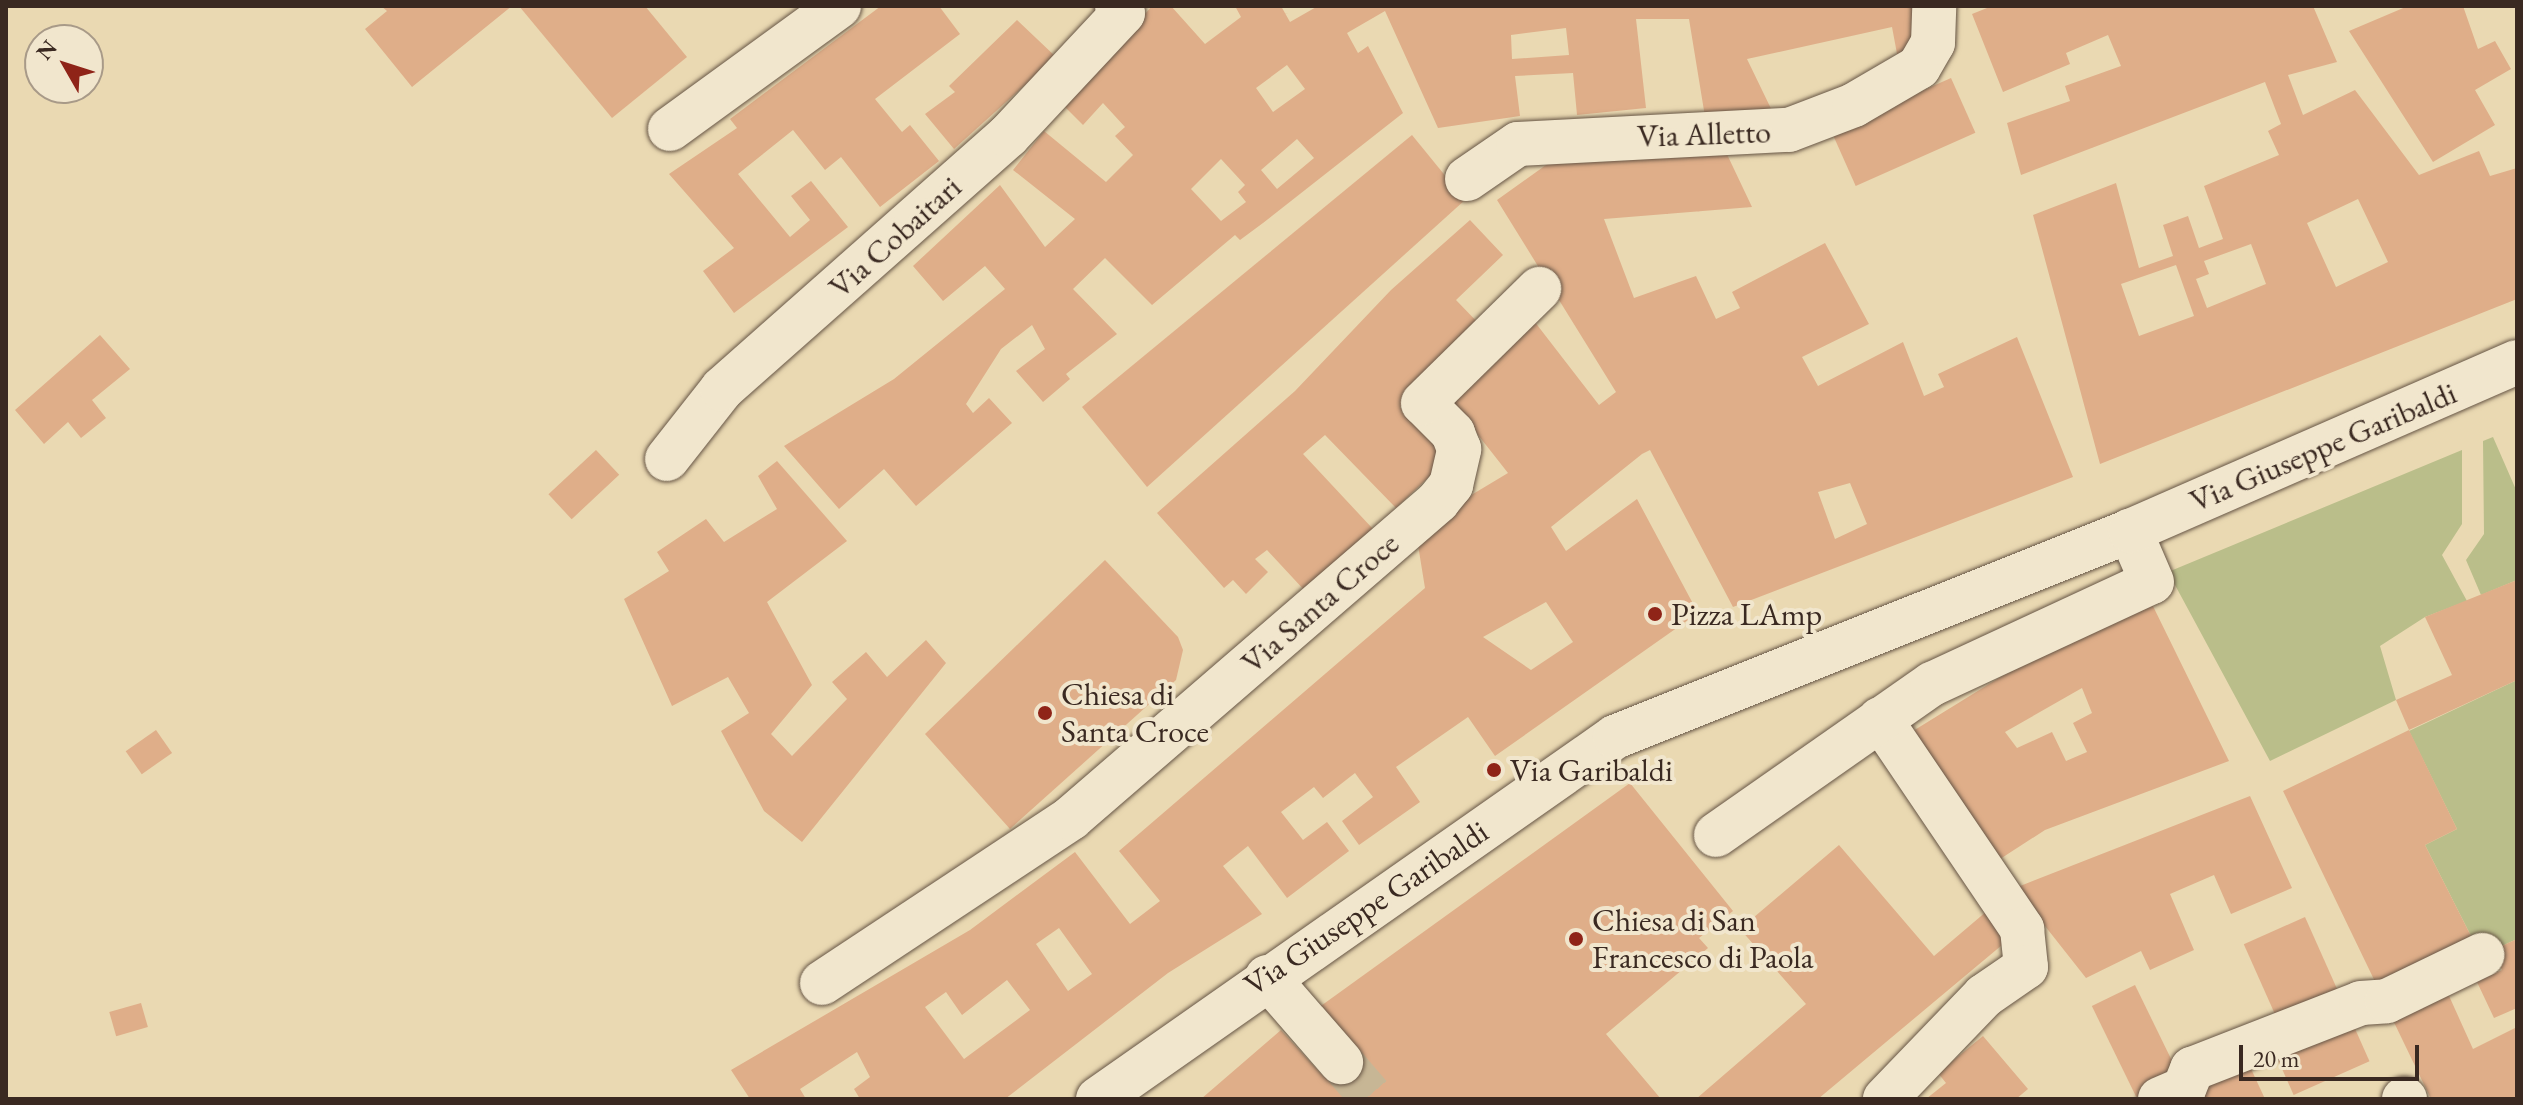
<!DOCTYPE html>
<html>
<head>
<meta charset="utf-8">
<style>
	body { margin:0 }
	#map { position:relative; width:2523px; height:1105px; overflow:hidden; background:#ead9b2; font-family:"EB Garamond",serif }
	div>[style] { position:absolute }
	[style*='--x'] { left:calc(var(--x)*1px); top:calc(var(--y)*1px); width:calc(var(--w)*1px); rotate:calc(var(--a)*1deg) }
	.green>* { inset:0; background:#babe8a }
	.building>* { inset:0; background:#dfae89; transform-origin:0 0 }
	.minor-tunnel>* { height:44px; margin-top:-22px; transform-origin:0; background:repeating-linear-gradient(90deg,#c7b695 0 44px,transparent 0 66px) }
	.roads { filter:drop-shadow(0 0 2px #665545) drop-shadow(0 0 2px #665545) }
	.pedestrian>* { height:44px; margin:-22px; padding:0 22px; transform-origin:22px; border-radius:22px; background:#f1e6cd }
	.minor>* { height:44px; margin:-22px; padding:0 22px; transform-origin:22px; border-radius:22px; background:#f1e6cd }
	.dots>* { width:22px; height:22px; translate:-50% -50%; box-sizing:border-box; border:4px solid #f1e6cd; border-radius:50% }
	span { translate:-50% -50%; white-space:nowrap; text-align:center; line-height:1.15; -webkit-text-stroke:8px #f1e6cd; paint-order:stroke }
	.street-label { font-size:32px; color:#3a2921 }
	.poi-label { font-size:32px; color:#3a2921 }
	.left { translate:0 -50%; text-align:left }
	.frame { position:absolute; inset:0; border:8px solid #3a2921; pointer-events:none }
	.north { position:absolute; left:24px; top:24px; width:80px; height:80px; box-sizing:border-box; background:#f1e6cd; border:2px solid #a89a88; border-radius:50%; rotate:309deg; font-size:22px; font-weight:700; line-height:32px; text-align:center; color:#3a2921 }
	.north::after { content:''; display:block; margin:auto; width:28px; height:36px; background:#8f2418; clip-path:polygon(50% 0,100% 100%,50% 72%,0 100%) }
	.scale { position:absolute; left:2239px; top:1045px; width:180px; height:36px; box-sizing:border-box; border:4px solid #3a2921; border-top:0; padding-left:10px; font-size:24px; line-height:28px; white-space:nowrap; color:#3a2921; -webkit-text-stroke:6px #f1e6cd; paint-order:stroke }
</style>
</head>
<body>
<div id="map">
	<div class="green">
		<div style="clip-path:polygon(2493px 437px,2517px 492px,2517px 580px,2481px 595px,2466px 560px,2484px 534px,2483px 441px)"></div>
		<div style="clip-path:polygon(2462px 450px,2462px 524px,2442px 555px,2467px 601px,2425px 617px,2380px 646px,2396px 700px,2270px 761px,2168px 572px)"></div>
		<div style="clip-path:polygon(2517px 680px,2517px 939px,2493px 950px,2488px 934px,2472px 938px,2425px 845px,2457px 829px,2409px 731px)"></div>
	</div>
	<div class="building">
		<div style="clip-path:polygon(381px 6px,512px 6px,412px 87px,365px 29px,387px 11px)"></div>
		<div style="clip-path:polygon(519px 6px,645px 6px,687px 57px,612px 118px)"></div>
		<div style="clip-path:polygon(881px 6px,939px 6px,960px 34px,875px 99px,902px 132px,910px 125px,939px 161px,880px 207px,841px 157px,825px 170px,793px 130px,738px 174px,790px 237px,810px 220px,791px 196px,811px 181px,848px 227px,734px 313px,703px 271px,734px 248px,669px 174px,737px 128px,730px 119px)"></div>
		<div style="clip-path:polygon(evenodd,1152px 6px,1171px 6px,1205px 44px,1241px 17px,1235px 6px,1281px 6px,1290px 22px,1318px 6px,1922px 6px,1926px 41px,1898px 59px,1892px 27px,1747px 59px,1776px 119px,1707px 129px,1689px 19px,1636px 19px,1646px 108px,1577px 115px,1573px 73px,1515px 76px,1520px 116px,1438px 128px,1385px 11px,1347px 33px,1358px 53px,1368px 46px,1403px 113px,1263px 223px,1240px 240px,1235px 235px,1152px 305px,1105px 258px,1073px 289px,1117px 334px,1066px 374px,1070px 379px,1043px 402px,1016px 371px,1045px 349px,1032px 325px,1001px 349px,966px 404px,973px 413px,989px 398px,1012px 423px,916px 506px,884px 469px,839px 509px,784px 446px,894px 379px,1005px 289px,985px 266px,943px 301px,913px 266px,1000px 185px,1045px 247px,1075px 219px,1013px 170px,1044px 131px,1106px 182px,1133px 155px,1115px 136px,1125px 127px,1103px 103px,1083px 125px,1064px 106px,1152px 6px,1566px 28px,1569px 55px,1512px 59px,1511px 35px,1566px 28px,1152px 6px,1287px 65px,1305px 89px,1273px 112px,1256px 88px,1287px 65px,1152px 6px,1297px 139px,1314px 158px,1277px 189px,1261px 170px,1297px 139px,1152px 6px,1221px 159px,1245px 185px,1238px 192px,1246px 202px,1221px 221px,1191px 189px,1221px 159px)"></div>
		<div style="clip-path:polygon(evenodd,1992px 6px,2313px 6px,2337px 62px,2288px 75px,2303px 115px,2355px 90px,2419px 175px,2479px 151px,2490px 176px,2517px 168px,2517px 299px,2100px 464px,2033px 215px,2116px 183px,2139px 268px,2173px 256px,2163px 225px,2188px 216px,2199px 248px,2223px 239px,2204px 186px,2279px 155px,2268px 131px,2281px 124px,2265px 82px,2021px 175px,2007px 123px,2070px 101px,2065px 86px,2121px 66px,2108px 35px,2066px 53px,2070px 64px,2003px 92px,1972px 14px,1992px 6px,2358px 199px,2388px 262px,2336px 287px,2307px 223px,2358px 199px,1992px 6px,2251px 244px,2266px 284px,2207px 308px,2196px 279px,2209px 274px,2204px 261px,2251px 244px,1992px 6px,2176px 265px,2194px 316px,2139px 336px,2121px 284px,2176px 265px)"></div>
		<div style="clip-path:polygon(2408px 6px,2463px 6px,2478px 49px,2495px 41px,2511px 69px,2475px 90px,2495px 125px,2433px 162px,2349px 31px)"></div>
		<div style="clip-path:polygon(1017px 20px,1056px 57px,954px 149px,925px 114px,955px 92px,949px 86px)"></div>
		<div style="left:1951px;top:78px;width:60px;height:131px;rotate:66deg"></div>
		<div style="clip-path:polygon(1412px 135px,1465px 200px,1147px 487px,1082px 407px)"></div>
		<div style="clip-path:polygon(evenodd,1724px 148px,1752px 207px,1604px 219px,1634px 298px,1696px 276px,1716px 319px,1740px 308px,1732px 292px,1825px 243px,1869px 324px,1802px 357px,1818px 386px,1903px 342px,1924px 396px,1944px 387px,1938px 374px,2017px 337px,2073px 477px,1733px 607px,1650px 450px,1642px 454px,1551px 527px,1566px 551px,1637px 499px,1698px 613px,1495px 756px,1468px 717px,1396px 767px,1420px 802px,1359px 845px,1342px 821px,1373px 797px,1360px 780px,1355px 773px,1323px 798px,1314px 787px,1281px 812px,1303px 840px,1327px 822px,1349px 851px,1287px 898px,1248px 846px,1223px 866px,1262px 914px,1168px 973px,1005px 1099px,860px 1099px,854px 1089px,870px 1077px,857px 1052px,800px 1089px,806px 1099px,750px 1099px,731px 1070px,970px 930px,1075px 852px,1130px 924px,1160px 901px,1119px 851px,1425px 588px,1418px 545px,1473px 494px,1508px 473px,1449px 398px,1531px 317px,1599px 405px,1616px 392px,1497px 200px,1553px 160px,1724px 148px,1850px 483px,1867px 524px,1835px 539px,1818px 492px,1850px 483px,1724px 148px,1546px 602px,1573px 642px,1531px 670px,1483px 637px,1546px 602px,1724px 148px,1059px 928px,1092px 974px,1068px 991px,1036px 944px,1059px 928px,1724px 148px,1007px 980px,1030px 1010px,964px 1059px,925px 1007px,946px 992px,962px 1015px,1007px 980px)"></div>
		<div style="clip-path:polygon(1470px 220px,1503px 255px,1456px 300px,1483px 328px,1400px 407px,1449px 458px,1396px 508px,1325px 435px,1303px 454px,1373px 529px,1306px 592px,1267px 550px,1255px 559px,1268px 572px,1246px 594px,1233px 580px,1224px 588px,1157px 513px,1295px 391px,1391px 290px)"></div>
		<div style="clip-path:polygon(100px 335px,130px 369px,92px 400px,106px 418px,81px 438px,68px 422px,44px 444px,15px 410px)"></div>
		<div style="left:596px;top:450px;width:34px;height:65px;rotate:47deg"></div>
		<div style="clip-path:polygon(777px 461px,847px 541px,767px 602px,812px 685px,771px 734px,792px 756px,847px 699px,832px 682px,866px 652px,887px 677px,926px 640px,946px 663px,802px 842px,764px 811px,721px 731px,749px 713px,728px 677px,672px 706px,624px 599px,669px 571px,657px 552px,706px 519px,724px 542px,777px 509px,758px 476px)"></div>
		<div style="clip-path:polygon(1105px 560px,1178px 637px,1183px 650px,1176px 680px,1010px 829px,925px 734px)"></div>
		<div style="clip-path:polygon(2517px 580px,2517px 680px,2409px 730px,2396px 700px,2452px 675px,2425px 617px)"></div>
		<div style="clip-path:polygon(evenodd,2149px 598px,2229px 761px,2045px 830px,1997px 861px,1913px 731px,2062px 639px,2149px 598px,2082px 688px,2092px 713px,2073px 723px,2087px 752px,2066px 761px,2052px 732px,2017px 748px,2005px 732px,2082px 688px)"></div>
		<div style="left:156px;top:730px;width:28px;height:37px;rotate:55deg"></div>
		<div style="clip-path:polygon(2409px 730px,2457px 829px,2425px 845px,2477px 948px,2381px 994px,2283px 791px)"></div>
		<div style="clip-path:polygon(1630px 783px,1733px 911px,1699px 938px,1708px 948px,1606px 1034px,1661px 1099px,1201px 1099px,1281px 1030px,1324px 1077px,1341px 1062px,1318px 1008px)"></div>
		<div style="clip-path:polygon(2250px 796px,2292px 888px,2231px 914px,2214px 875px,2170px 894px,2194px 950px,2150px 970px,2141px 951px,2086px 978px,2015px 888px)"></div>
		<div style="clip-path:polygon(1839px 845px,1934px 956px,1987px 911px,2008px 940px,1818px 1099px,1696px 1099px,1806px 1004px,1740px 929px)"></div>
		<div style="left:2305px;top:917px;width:80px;height:67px;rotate:66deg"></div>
		<div style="clip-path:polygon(2517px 939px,2517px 1008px,2494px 1018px,2477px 982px,2502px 970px,2493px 950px)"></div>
		<div style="left:2135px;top:985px;width:101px;height:48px;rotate:64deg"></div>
		<div style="clip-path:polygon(2445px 987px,2473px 1049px,2517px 1027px,2517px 1099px,2431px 1099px,2389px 1012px)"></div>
		<div style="left:141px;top:1003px;width:25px;height:33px;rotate:74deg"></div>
		<div style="left:2352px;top:1022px;width:43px;height:83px;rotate:66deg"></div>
		<div style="clip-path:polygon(1983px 1036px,2028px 1089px,2016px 1099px,1926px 1099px,1946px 1083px,1938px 1073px)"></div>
		<div style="clip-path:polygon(2246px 1058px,2265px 1099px,2204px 1099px,2195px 1078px)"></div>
	</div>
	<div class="minor-tunnel">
		<div style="--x:1341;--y:1062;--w:49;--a:49.1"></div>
	</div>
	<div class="roads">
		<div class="pedestrian">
			<div style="--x:822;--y:983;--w:299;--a:-33.5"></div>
			<div style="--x:1071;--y:818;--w:485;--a:-40.8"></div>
			<div style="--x:1438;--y:501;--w:21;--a:-51"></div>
			<div style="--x:1451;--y:485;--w:37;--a:-77"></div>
			<div style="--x:1459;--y:449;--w:17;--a:-111"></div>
			<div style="--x:1453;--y:433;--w:42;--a:-135"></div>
			<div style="--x:1423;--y:403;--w:163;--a:-44.5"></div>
		</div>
		<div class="minor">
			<div style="--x:670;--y:129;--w:209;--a:-36"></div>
			<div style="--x:1467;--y:179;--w:62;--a:-34.5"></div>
			<div style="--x:1518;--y:144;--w:271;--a:-3"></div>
			<div style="--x:1789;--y:130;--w:70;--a:-21"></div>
			<div style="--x:1854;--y:105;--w:75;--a:-30.3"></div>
			<div style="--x:1919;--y:67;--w:28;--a:-60"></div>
			<div style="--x:1933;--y:43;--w:37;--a:-88"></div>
			<div style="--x:667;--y:459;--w:89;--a:-51.8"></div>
			<div style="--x:722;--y:389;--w:382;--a:-41.5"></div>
			<div style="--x:1008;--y:136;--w:168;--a:-46.9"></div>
			<div style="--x:1123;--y:13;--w:9;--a:-131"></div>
			<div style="--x:1880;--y:719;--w:254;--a:55.9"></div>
			<div style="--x:2022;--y:929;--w:38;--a:84"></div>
			<div style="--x:2026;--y:967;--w:51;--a:145.4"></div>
			<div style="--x:1984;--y:996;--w:143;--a:133.9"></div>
			<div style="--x:1716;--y:835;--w:264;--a:-35"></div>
			<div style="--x:1932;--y:684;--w:242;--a:-24.9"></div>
			<div style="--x:2152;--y:582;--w:56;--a:-113.3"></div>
			<div style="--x:1267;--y:977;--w:113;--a:49"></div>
			<div style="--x:1098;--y:1099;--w:631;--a:-35"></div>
			<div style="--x:1615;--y:737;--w:555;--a:-21.8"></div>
			<div style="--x:2130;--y:531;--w:422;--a:-23.6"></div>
			<div style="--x:2160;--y:1099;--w:26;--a:-23"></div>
			<div style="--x:2184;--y:1089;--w:22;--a:-68"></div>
			<div style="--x:2192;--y:1069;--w:181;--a:-21.3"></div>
			<div style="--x:2361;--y:1003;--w:26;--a:-4"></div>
			<div style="--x:2387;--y:1001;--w:106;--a:-25.8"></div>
			<div style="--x:2404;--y:1099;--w:1;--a:0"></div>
		</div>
	</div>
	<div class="dots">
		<div style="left:1655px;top:614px;background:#8f2418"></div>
		<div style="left:1045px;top:713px;background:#8f2418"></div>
		<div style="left:1494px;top:770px;background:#8f2418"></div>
		<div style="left:1576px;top:939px;background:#8f2418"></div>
	</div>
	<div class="street-label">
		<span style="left:1704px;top:134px;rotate:-2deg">Via Alletto</span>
		<span style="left:895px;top:237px;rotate:-42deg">Via Cobaitari</span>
		<span style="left:2323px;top:447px;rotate:-23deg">Via Giuseppe Garibaldi</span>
		<span style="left:1320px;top:603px;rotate:-41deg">Via Santa Croce</span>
		<span style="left:1366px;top:908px;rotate:-34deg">Via Giuseppe Garibaldi</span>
	</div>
	<div class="poi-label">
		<span class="left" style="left:1671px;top:614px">Pizza LAmp</span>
		<span class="left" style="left:1061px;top:713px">Chiesa di<br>Santa Croce</span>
		<span class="left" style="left:1510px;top:770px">Via Garibaldi</span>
		<span class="left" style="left:1592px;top:939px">Chiesa di San<br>Francesco di Paola</span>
	</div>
	<div class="frame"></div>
	<div class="north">N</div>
	<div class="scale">20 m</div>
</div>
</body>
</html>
